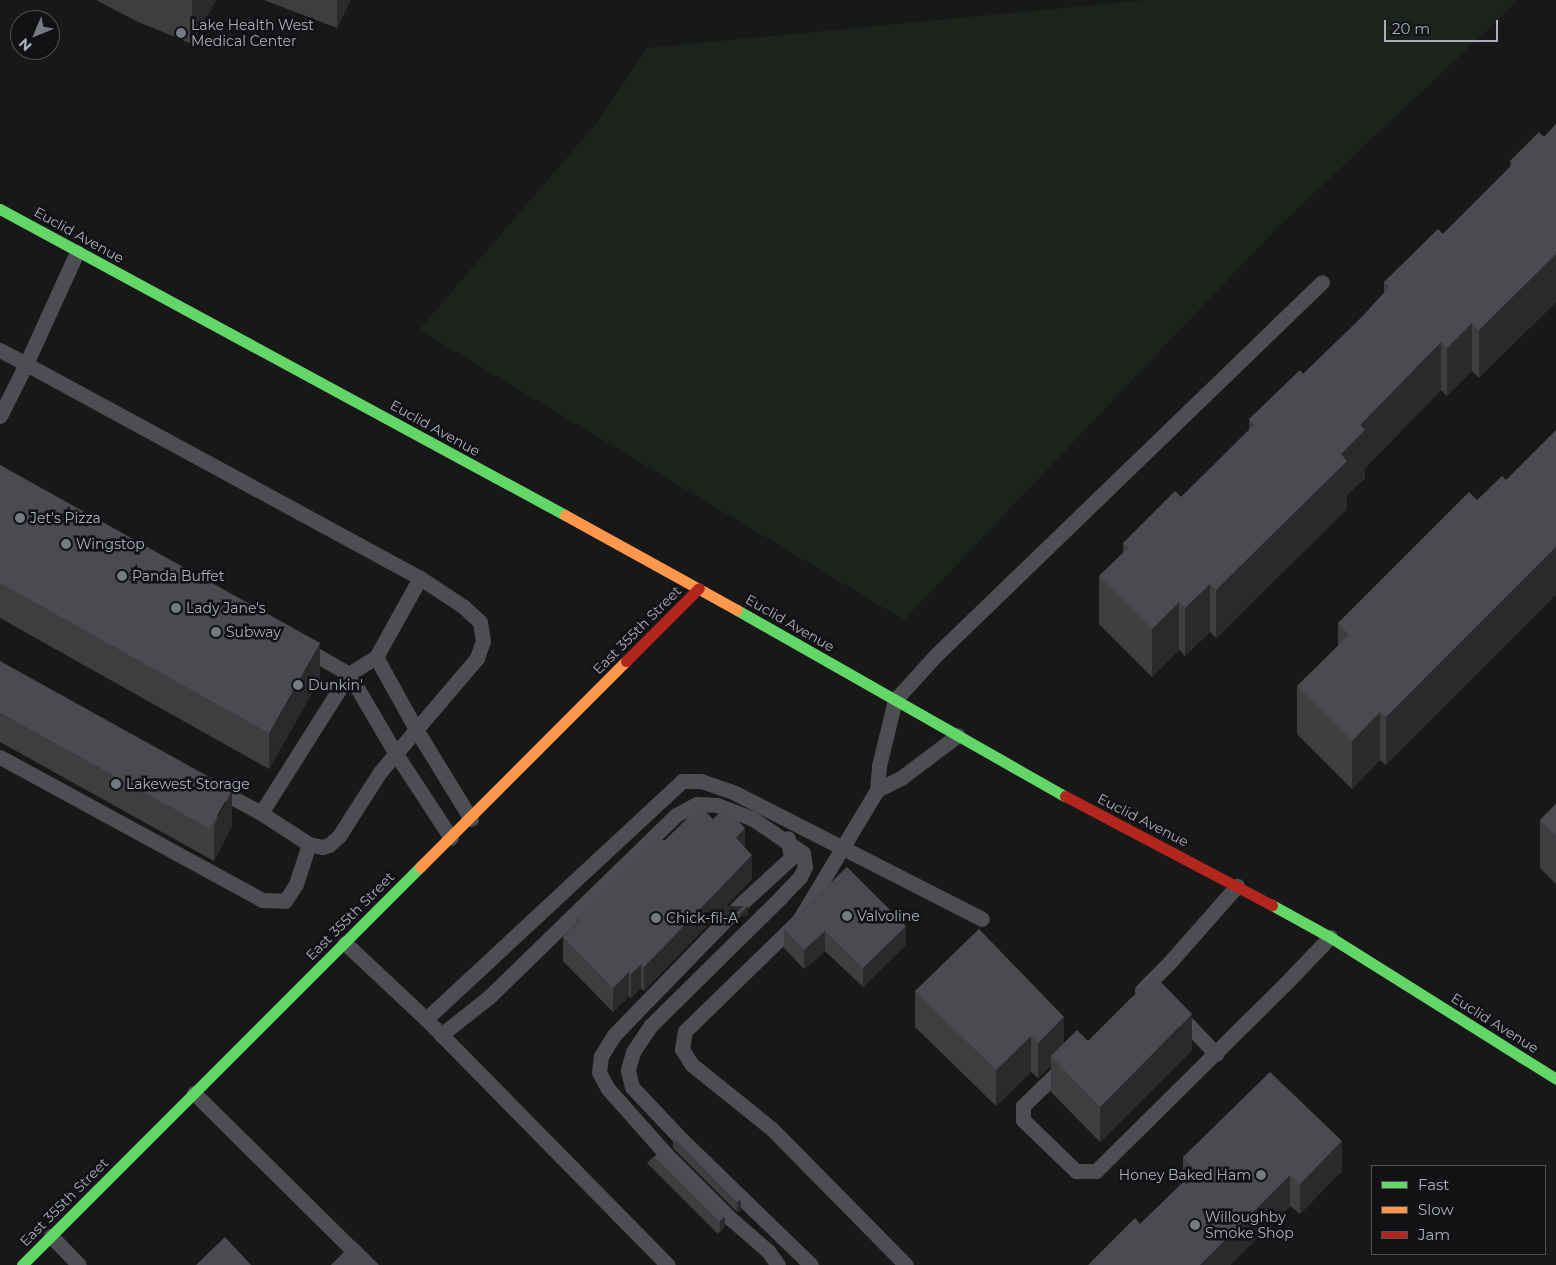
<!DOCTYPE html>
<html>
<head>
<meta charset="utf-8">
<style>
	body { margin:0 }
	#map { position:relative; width:1556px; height:1265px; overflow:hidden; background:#181819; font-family:Montserrat,sans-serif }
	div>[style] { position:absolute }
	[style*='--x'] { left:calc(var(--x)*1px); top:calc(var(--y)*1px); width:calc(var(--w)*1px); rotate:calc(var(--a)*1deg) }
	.green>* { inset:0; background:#1c231c }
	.lane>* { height:15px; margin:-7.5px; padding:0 7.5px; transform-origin:7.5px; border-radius:7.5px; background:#4c4e52 }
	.fast>* { height:11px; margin:-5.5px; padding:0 5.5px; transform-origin:5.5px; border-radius:5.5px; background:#63d668 }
	.slow>* { height:11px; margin:-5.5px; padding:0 5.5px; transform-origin:5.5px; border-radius:5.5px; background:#ff974d }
	.jam>* { height:11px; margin:-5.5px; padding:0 5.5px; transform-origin:5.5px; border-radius:5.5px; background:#b3261e }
	.wall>* { inset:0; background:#3e3e41; transform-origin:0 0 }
	.shaded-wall>* { inset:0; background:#2a2a2c; transform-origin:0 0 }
	.building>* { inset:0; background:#494b4e; transform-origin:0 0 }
	.dots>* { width:14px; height:14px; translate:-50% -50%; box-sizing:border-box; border:2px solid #121215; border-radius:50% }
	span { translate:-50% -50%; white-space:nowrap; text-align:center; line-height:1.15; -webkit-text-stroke:5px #121215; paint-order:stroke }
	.poi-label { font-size:14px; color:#a8afbb }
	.left { translate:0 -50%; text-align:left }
	.right { translate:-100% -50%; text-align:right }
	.street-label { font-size:14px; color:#a8afbb }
	.legend { position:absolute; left:1371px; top:1165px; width:175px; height:90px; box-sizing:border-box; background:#121215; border:1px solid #4e5157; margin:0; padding:6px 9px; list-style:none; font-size:15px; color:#a8afbb }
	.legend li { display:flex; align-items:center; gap:10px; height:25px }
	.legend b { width:25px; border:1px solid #4e5157 }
	.north { position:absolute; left:10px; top:10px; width:50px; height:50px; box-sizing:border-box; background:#121215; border:1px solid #4e5157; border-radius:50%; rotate:225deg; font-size:14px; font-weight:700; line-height:20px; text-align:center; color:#a8afbb }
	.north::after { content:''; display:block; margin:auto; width:18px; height:22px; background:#767a82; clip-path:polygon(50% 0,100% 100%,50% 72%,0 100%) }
	.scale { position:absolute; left:1384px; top:20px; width:114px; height:22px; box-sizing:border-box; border:2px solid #a8afbb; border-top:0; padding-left:6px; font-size:15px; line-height:18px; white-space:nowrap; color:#a8afbb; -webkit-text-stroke:4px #121215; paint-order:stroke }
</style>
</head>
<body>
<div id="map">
	<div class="green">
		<div style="clip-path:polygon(1146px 0,1519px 0,1277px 228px,904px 620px,419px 330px,599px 120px,647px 48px)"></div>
	</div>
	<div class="lane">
		<div style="--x:0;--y:350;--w:30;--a:28"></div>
		<div style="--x:26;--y:364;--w:123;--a:-65.5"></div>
		<div style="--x:0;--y:416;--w:58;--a:-63.4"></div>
		<div style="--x:26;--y:364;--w:448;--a:28.5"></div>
		<div style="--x:420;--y:578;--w:90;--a:119.1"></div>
		<div style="--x:376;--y:657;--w:32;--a:148"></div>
		<div style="--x:349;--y:674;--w:54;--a:-150.1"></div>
		<div style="--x:376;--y:657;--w:85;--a:61"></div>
		<div style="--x:417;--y:731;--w:103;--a:58.5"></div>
		<div style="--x:0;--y:757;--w:298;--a:28.6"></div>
		<div style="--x:262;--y:900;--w:23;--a:2"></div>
		<div style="--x:285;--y:901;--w:20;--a:-57"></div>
		<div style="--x:296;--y:884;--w:42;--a:-72"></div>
		<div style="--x:215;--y:788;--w:52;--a:28.5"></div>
		<div style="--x:261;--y:813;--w:57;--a:32.9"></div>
		<div style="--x:309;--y:844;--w:13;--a:13"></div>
		<div style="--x:322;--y:847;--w:7;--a:-16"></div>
		<div style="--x:329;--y:845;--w:13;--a:-42"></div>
		<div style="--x:339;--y:836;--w:76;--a:-57.4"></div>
		<div style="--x:380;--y:772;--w:150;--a:-49.6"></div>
		<div style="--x:477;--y:658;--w:18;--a:-71"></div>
		<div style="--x:483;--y:641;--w:19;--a:-99"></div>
		<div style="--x:480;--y:622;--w:22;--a:-137"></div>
		<div style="--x:464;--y:607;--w:53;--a:-146.6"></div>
		<div style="--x:877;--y:790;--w:27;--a:-27"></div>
		<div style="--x:901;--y:778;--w:71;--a:-37"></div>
		<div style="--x:261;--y:813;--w:165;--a:-57.7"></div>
		<div style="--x:349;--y:674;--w:93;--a:59.6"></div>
		<div style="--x:396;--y:754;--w:100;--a:56.8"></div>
		<div style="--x:345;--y:943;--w:111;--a:43.2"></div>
		<div style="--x:426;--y:1019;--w:345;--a:45.5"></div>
		<div style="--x:1142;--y:990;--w:38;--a:-45"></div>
		<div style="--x:1169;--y:963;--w:103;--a:-48.6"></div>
		<div style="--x:1179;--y:1015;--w:54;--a:46.5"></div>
		<div style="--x:426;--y:1019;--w:350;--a:-42.9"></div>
		<div style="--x:682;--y:781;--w:19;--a:0"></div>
		<div style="--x:701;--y:781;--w:36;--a:19"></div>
		<div style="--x:735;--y:793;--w:277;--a:27"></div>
		<div style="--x:441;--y:1035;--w:63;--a:-38.5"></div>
		<div style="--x:490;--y:996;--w:260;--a:-44.2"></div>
		<div style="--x:676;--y:815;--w:24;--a:-28"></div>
		<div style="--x:697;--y:804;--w:20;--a:3"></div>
		<div style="--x:717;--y:805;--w:39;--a:21"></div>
		<div style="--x:753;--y:819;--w:60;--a:34.2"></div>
		<div style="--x:803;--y:853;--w:14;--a:82"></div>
		<div style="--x:805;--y:867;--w:11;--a:117"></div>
		<div style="--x:800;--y:877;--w:28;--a:134"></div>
		<div style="--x:781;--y:897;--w:182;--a:135.4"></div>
		<div style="--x:651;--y:1025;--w:32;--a:124"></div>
		<div style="--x:633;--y:1052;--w:19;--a:106"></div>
		<div style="--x:628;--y:1070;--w:17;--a:77"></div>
		<div style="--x:632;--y:1087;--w:71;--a:46.7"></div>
		<div style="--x:681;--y:1139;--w:181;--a:44.1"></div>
		<div style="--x:1065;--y:1065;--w:59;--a:135.7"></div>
		<div style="--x:1023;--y:1106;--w:14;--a:90"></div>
		<div style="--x:1023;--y:1120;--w:74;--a:43.9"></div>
		<div style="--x:1076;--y:1171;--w:20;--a:0"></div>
		<div style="--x:1096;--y:1171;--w:267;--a:-44.7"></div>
		<div style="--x:1286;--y:983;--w:64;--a:-46.3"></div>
		<div style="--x:194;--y:1093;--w:245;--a:44.7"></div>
		<div style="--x:51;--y:1236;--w:40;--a:46"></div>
		<div style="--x:778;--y:1265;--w:17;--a:-126"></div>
		<div style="--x:768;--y:1251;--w:49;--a:-139.1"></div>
		<div style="--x:731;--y:1219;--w:92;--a:-135"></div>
		<div style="--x:666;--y:1154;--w:87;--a:-131.7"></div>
		<div style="--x:608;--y:1089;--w:19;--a:-118"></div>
		<div style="--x:599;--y:1072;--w:16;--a:-83"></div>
		<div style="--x:601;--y:1056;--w:25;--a:-58"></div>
		<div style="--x:614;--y:1035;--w:187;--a:-45.9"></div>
		<div style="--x:744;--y:901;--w:64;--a:-42.5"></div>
		<div style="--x:791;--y:858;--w:20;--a:-99"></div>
		<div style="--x:906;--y:1265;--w:191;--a:-134.6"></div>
		<div style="--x:772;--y:1129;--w:102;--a:-141.3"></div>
		<div style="--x:692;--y:1065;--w:19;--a:-122"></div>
		<div style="--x:682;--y:1049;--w:18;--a:-81"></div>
		<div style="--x:685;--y:1031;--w:159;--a:-44.2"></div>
		<div style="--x:799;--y:920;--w:152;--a:-59"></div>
		<div style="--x:877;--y:790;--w:24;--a:-85"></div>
		<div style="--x:879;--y:766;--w:68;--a:-76.4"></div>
		<div style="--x:895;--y:700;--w:59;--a:-47.7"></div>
		<div style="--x:935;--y:656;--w:538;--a:-44.02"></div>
	</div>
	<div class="fast">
		<div style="--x:0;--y:209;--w:643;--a:28.44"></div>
		<div style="--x:737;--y:610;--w:377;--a:29.6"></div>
		<div style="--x:1272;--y:905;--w:66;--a:28.9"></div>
		<div style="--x:1330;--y:937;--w:267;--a:32.1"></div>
		<div style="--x:22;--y:1265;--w:563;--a:-45"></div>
	</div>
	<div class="slow">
		<div style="--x:565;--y:515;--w:196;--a:28.9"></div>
		<div style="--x:420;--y:867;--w:291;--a:-45"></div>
	</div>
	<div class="jam">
		<div style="--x:626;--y:661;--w:103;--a:-45"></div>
		<div style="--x:1065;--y:796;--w:234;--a:27.8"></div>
	</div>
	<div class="wall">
		<div style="clip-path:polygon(96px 0,216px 0,192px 44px,136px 21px)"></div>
		<div style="clip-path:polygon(264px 0,351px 0,337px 28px)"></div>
		<div style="clip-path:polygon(1556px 124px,1556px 302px,1479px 378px,1472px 371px,1447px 396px,1441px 390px,1365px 468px,1365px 478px,1347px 495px,1347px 509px,1216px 638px,1210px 632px,1185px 656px,1179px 650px,1152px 677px,1099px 624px,1099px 576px,1123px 553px,1123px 543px,1181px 497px,1249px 430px,1249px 419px,1303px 374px,1362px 317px,1384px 293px,1384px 282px,1443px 234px,1510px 167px,1510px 161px,1544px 137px)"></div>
		<div style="clip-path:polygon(0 465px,320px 679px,269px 769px,0 618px)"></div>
		<div style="clip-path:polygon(1506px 480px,1386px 765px,1380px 760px,1352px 789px,1297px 734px,1297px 686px,1338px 646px,1338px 623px,1477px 500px)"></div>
		<div style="clip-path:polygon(0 661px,232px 826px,214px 861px,0 742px)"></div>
		<div style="clip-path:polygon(1556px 804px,1556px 884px,1540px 868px,1540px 820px)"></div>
		<div style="clip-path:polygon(713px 819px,745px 849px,752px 879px,644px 991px,641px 988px,631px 998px,629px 996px,613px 1012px,563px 961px,563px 937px,577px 923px,577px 918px,664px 841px)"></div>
		<div style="clip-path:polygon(847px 867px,906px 945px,863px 987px,825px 951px,804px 969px,784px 948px,784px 929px)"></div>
		<div style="clip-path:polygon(915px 991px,1064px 1043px,1088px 1041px,1192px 1050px,1100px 1142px,1051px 1092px,1051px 1066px,1038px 1078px,1031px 1072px,996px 1106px,915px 1027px)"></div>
		<div style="clip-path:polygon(673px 1138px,741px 1200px,741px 1210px,737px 1212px,673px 1148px)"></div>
		<div style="left:654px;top:1156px;width:100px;height:10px;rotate:45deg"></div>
		<div style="clip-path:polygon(1183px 1157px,1342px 1171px,1300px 1214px,1290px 1206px,1230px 1265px,1140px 1224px,1183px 1182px)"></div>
	</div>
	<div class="shaded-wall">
		<div style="clip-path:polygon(192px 0,216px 0,192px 44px)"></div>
		<div style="clip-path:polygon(337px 0,351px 0,337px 28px)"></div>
		<div style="clip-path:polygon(1556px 254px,1556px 302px,1479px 378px,1479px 330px)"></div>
		<div style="clip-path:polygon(1472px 323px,1472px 371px,1447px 396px,1447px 348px)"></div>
		<div style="clip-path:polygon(1441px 342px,1441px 390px,1365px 468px,1365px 478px,1347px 495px,1347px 509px,1216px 638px,1216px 590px,1341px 454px,1360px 425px)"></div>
		<div style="clip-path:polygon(1556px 547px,1556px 595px,1386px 765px,1386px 717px)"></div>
		<div style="clip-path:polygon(1210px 584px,1210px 632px,1185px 656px,1185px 608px)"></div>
		<div style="clip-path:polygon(1179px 602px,1179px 650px,1152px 677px,1152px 629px)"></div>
		<div style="clip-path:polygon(320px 643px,320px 679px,269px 769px,269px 733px)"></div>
		<div style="clip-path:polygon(1380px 712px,1380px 760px,1352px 789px,1352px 741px)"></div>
		<div style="clip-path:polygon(232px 790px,232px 826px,214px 861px,214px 825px)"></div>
		<div style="clip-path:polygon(745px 828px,745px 852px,736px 838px)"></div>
		<div style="clip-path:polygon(752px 855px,752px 879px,644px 991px,644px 967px)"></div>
		<div style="left:748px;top:906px;width:10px;height:127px;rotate:90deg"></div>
		<div style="clip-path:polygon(906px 926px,906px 945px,863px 987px,863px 968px)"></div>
		<div style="clip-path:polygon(825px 931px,825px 951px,804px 969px,804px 950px)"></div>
		<div style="clip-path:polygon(641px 964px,641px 988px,631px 998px,631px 974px)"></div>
		<div style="clip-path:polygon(629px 972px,629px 996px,613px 1012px,613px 988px)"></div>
		<div style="clip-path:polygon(1192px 1014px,1192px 1050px,1100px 1142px,1100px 1107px)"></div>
		<div style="clip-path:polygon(1064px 1017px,1064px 1052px,1051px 1056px,1051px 1066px,1038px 1078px,1038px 1043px)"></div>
		<div style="clip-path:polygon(1031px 1036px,1031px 1072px,996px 1106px,996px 1070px)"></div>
		<div style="clip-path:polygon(1342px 1141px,1342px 1171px,1300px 1214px,1300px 1184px)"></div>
		<div style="clip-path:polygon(1290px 1175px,1290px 1206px,1230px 1265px,1200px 1265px)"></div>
		<div style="clip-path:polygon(741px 1200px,741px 1210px,737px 1212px,737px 1202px)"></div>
		<div style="clip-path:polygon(725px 1216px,725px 1226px,720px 1231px,720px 1222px)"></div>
	</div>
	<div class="building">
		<div style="clip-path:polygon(1556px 124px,1556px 254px,1479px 330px,1472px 323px,1447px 348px,1441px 342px,1360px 425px,1365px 430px,1341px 454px,1347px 461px,1216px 590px,1210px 584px,1185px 608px,1179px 602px,1152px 629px,1099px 576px,1128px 548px,1123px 543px,1175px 491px,1181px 497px,1254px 425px,1249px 419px,1300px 370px,1303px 374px,1362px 317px,1389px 287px,1384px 282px,1438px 229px,1443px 234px,1513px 164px,1510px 161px,1539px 132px,1544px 137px)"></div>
		<div style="clip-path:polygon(1556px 430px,1556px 547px,1386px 717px,1380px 712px,1352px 741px,1297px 686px,1349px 635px,1338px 623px,1469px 492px,1477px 500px,1502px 476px,1506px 480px)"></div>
		<div style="clip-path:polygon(0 465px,320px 643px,269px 733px,0 583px)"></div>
		<div style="left:0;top:661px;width:265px;height:45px;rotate:29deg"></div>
		<div style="clip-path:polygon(1556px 804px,1556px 836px,1540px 820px)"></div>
		<div style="clip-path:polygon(700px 806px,713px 819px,725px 807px,745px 828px,736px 838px,752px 855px,644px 967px,641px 964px,631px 974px,629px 972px,613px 988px,563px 937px,580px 920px,577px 918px,659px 836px,664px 841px)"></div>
		<div style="clip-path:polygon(847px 867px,906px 926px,863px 968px,825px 931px,804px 950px,784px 929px)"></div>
		<div style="clip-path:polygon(744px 905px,748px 906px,658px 995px)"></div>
		<div style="clip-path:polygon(979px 929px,1064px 1017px,1038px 1043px,1031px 1036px,996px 1070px,915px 991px)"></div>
		<div style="clip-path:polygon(1154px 975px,1192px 1014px,1100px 1107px,1051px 1056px,1077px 1030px,1088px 1041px)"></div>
		<div style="clip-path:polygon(1270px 1072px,1342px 1141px,1300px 1184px,1290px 1175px,1200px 1265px,1088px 1265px,1135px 1218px,1140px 1224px,1196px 1170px,1183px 1157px)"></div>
		<div style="clip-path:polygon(675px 1136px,741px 1200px,737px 1202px,673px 1138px)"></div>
		<div style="left:660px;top:1151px;width:92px;height:8px;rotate:45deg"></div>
		<div style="clip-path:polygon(225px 1237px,251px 1265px,196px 1265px)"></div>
		<div style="clip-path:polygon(355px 1241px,379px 1265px,331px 1265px)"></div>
	</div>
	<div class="dots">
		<div style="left:181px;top:33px;background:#767a82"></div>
		<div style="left:20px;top:518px;background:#767a82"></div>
		<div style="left:66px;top:544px;background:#767a82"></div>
		<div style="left:122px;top:576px;background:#767a82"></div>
		<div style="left:176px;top:608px;background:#767a82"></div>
		<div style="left:216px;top:632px;background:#767a82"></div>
		<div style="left:298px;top:685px;background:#767a82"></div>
		<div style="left:116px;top:784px;background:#767a82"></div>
		<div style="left:847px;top:916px;background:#767a82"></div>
		<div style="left:656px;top:918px;background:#767a82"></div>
		<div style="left:1261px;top:1175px;background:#767a82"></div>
		<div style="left:1195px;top:1225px;background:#767a82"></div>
	</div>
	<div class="poi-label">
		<span class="left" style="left:191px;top:33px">Lake Health West<br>Medical Center</span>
		<span class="left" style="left:30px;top:518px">Jet's Pizza</span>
		<span class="left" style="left:76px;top:544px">Wingstop</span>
		<span class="left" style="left:132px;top:576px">Panda Buffet</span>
		<span class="left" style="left:186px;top:608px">Lady Jane's</span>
		<span class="left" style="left:226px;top:632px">Subway</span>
		<span class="left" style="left:308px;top:685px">Dunkin'</span>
		<span class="left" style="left:126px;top:784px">Lakewest Storage</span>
		<span class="left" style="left:857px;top:916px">Valvoline</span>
		<span class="left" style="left:666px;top:918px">Chick-fil-A</span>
		<span class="right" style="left:1251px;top:1175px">Honey Baked Ham</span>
		<span class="left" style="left:1205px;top:1225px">Willoughby<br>Smoke Shop</span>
	</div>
	<div class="street-label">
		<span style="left:79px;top:235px;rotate:29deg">Euclid Avenue</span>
		<span style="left:435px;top:428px;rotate:29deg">Euclid Avenue</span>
		<span style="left:790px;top:623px;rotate:30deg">Euclid Avenue</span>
		<span style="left:637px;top:630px;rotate:-45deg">East 355th Street</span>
		<span style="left:1143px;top:820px;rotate:27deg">Euclid Avenue</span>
		<span style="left:350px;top:916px;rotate:-45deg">East 355th Street</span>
		<span style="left:1495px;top:1023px;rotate:32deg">Euclid Avenue</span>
		<span style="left:64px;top:1202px;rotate:-45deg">East 355th Street</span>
	</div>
	<ul class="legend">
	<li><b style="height:6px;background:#63d668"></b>Fast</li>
	<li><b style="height:6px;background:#ff974d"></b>Slow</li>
	<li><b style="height:6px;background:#b3261e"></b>Jam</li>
	</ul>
	<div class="north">N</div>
	<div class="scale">20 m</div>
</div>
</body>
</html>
